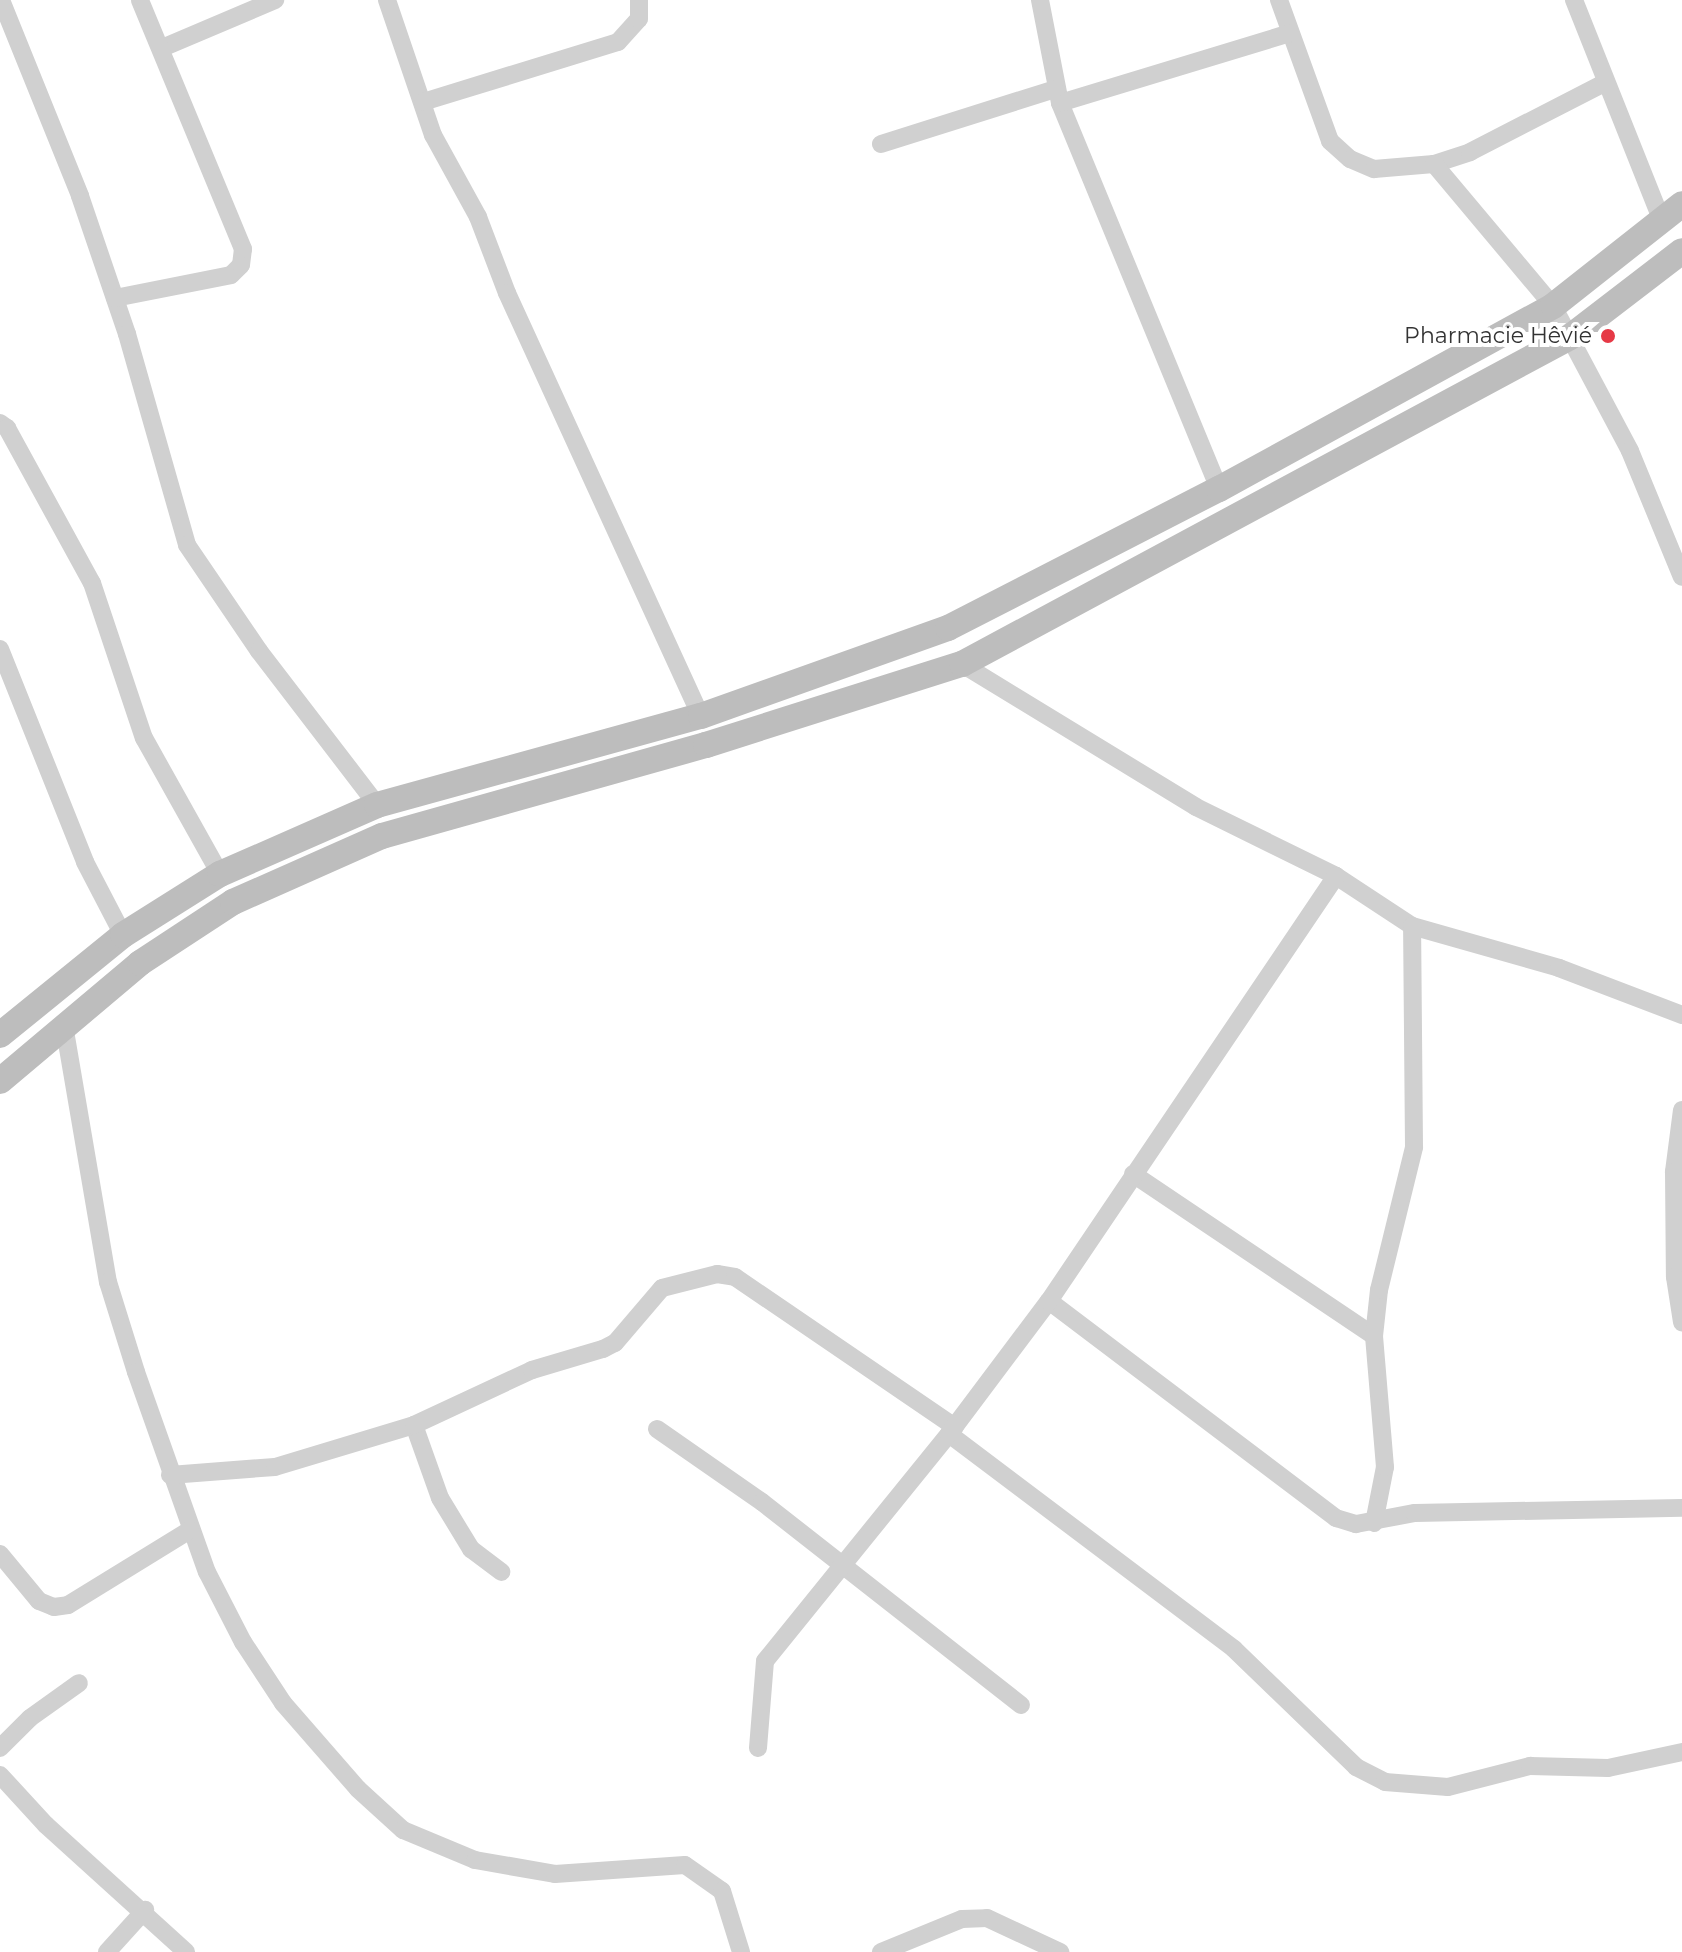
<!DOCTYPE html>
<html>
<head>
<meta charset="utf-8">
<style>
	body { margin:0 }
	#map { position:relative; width:1682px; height:1952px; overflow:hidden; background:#fff; font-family:Montserrat,sans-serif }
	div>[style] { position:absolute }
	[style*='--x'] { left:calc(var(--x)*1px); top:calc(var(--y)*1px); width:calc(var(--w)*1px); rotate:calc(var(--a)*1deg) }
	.street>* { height:18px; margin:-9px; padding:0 9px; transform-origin:9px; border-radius:9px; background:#d0d0d0 }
	.secondary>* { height:26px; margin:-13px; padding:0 13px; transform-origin:13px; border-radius:13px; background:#bdbdbd }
	.dots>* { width:22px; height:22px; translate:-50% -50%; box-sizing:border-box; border:4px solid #fff; border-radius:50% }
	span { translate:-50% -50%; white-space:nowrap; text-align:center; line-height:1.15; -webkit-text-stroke:8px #fff; paint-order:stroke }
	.poi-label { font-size:22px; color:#333 }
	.right { translate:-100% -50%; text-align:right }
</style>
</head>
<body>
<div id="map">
	<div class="street">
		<div style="--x:1;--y:0;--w:211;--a:68"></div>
		<div style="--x:80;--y:196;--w:146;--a:71.2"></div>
		<div style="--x:127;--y:334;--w:219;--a:74.1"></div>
		<div style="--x:187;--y:545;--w:128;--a:55.8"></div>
		<div style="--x:259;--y:651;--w:194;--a:52.5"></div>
		<div style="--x:387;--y:0;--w:143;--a:71.2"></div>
		<div style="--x:433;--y:135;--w:94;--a:61.2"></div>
		<div style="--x:478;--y:217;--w:81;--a:69.1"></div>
		<div style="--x:507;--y:293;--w:465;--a:65.4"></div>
		<div style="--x:1040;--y:0;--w:105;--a:79"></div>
		<div style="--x:1060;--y:103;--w:417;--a:67.6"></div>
		<div style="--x:1279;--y:0;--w:150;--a:70.1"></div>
		<div style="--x:1330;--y:141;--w:27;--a:42"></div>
		<div style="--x:1350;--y:159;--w:26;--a:23"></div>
		<div style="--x:1374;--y:169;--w:60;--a:-4.8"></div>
		<div style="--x:1434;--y:164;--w:38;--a:-18"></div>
		<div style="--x:1470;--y:152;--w:151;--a:-27.2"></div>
		<div style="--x:1574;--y:0;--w:238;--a:68.3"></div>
		<div style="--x:162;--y:48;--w:123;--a:-23"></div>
		<div style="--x:423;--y:102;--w:204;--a:-17.1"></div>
		<div style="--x:618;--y:42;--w:31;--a:-48"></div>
		<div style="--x:639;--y:19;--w:19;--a:-90"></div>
		<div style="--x:1060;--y:103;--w:240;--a:-16.9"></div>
		<div style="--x:881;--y:144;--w:182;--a:-17.5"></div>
		<div style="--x:1434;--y:164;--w:185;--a:50"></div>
		<div style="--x:1553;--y:306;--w:164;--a:62"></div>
		<div style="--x:1630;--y:451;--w:136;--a:67.6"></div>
		<div style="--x:115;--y:298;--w:118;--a:-11.2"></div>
		<div style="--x:231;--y:275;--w:14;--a:-45"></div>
		<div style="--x:241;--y:265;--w:16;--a:-83"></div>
		<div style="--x:243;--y:249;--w:269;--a:-112.5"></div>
		<div style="--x:0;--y:423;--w:9;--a:36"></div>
		<div style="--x:7;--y:428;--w:177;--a:61.3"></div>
		<div style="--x:92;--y:583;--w:163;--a:71.5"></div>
		<div style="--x:144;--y:738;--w:156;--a:60.8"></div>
		<div style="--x:0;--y:649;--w:229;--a:68.2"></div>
		<div style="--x:85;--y:862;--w:82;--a:62.5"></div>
		<div style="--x:962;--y:664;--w:274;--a:31.4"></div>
		<div style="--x:1196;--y:807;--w:156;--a:26.2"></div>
		<div style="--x:1336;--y:876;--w:91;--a:33.3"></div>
		<div style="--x:1412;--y:926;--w:153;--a:15.9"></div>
		<div style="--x:1559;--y:968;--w:132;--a:20.9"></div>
		<div style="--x:64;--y:1025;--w:261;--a:80.3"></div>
		<div style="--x:108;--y:1282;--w:94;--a:72.7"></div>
		<div style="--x:136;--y:1372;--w:212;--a:70.5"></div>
		<div style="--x:207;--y:1572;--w:79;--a:62.8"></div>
		<div style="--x:243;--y:1642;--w:73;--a:56.7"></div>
		<div style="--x:283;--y:1703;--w:114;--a:48.9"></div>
		<div style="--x:358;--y:1789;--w:61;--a:42.3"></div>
		<div style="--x:403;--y:1830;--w:78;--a:22.6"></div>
		<div style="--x:475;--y:1860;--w:81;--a:9.9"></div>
		<div style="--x:555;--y:1874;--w:130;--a:-4"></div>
		<div style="--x:685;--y:1865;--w:45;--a:35.1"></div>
		<div style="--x:722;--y:1891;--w:64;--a:72.7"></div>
		<div style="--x:1682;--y:1110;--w:63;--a:97.4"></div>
		<div style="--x:1674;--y:1172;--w:105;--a:89.5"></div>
		<div style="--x:1675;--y:1277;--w:46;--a:81.2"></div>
		<div style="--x:1133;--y:1174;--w:290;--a:33.9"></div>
		<div style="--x:1049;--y:1301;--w:360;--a:37.1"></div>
		<div style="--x:1336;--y:1518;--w:21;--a:17"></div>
		<div style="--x:1356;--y:1524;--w:60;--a:-10.6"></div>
		<div style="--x:1415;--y:1513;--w:267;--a:-1.1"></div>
		<div style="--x:414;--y:1425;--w:77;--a:70.4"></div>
		<div style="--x:440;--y:1498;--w:60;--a:58.7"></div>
		<div style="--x:471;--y:1549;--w:38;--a:37"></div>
		<div style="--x:657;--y:1429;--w:128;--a:34.8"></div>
		<div style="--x:762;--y:1502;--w:329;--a:38.1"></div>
		<div style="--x:949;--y:1434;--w:357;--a:37"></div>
		<div style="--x:1234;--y:1649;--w:170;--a:44"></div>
		<div style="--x:1356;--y:1767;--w:33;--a:27"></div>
		<div style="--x:1385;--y:1782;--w:63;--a:4.5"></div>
		<div style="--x:1448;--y:1787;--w:85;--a:-14.4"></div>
		<div style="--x:1530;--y:1766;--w:78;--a:1.5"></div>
		<div style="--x:1608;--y:1768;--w:76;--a:-12.2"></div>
		<div style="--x:170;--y:1475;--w:105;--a:-4.4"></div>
		<div style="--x:275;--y:1467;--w:145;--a:-16.8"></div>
		<div style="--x:414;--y:1425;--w:130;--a:-25"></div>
		<div style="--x:532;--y:1370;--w:74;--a:-16.5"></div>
		<div style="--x:603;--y:1349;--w:13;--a:-27"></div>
		<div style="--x:615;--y:1343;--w:72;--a:-49.5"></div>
		<div style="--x:662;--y:1288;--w:57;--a:-14.3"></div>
		<div style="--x:717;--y:1274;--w:18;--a:9"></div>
		<div style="--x:735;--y:1277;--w:266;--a:34.3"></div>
		<div style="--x:1374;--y:1523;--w:57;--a:-78.9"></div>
		<div style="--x:1385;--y:1467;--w:131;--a:-94.8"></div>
		<div style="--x:1374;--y:1336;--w:46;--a:-83.8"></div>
		<div style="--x:1379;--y:1290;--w:147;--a:-76.2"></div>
		<div style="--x:1414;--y:1147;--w:221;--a:-90.5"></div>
		<div style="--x:0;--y:1554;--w:61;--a:50.3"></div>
		<div style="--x:39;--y:1601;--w:16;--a:22"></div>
		<div style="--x:54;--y:1607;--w:14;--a:-8"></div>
		<div style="--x:68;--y:1605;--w:143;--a:-31.6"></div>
		<div style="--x:0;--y:1748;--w:42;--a:-45"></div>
		<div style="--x:30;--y:1718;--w:60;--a:-35.5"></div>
		<div style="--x:758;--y:1748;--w:87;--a:-85.4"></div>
		<div style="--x:765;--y:1661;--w:292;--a:-51"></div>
		<div style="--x:949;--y:1434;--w:166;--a:-53.1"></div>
		<div style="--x:1049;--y:1301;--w:513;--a:-55.97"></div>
		<div style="--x:0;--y:1775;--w:68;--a:47.4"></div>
		<div style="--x:46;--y:1825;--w:189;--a:42.2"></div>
		<div style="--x:107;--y:1952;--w:57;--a:-47.9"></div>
		<div style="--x:881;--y:1952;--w:87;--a:-22.2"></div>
		<div style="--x:962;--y:1919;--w:25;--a:-2"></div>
		<div style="--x:987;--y:1918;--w:81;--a:25"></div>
	</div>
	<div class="secondary">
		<div style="--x:0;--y:1035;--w:159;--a:-39.1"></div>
		<div style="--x:123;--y:935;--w:115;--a:-32.2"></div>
		<div style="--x:220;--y:874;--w:171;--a:-23.7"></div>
		<div style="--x:377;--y:805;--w:336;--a:-15.4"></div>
		<div style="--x:701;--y:716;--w:262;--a:-19.6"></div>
		<div style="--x:948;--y:628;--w:305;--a:-27.2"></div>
		<div style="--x:1219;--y:489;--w:381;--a:-28.7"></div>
		<div style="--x:1553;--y:306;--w:164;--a:-38.3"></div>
		<div style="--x:0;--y:1081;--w:183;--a:-40.1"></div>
		<div style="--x:140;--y:963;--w:111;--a:-33.3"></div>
		<div style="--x:233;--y:902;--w:163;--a:-23.9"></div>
		<div style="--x:382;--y:836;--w:337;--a:-15.7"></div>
		<div style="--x:706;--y:745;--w:269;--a:-17.6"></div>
		<div style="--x:962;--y:664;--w:690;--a:-28.27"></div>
		<div style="--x:1570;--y:337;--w:141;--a:-37.5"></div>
	</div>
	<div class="dots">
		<div style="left:1608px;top:336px;background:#e63946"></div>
	</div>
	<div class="poi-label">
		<span class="right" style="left:1592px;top:336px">Pharmacie Hêvié</span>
	</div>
</div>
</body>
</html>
